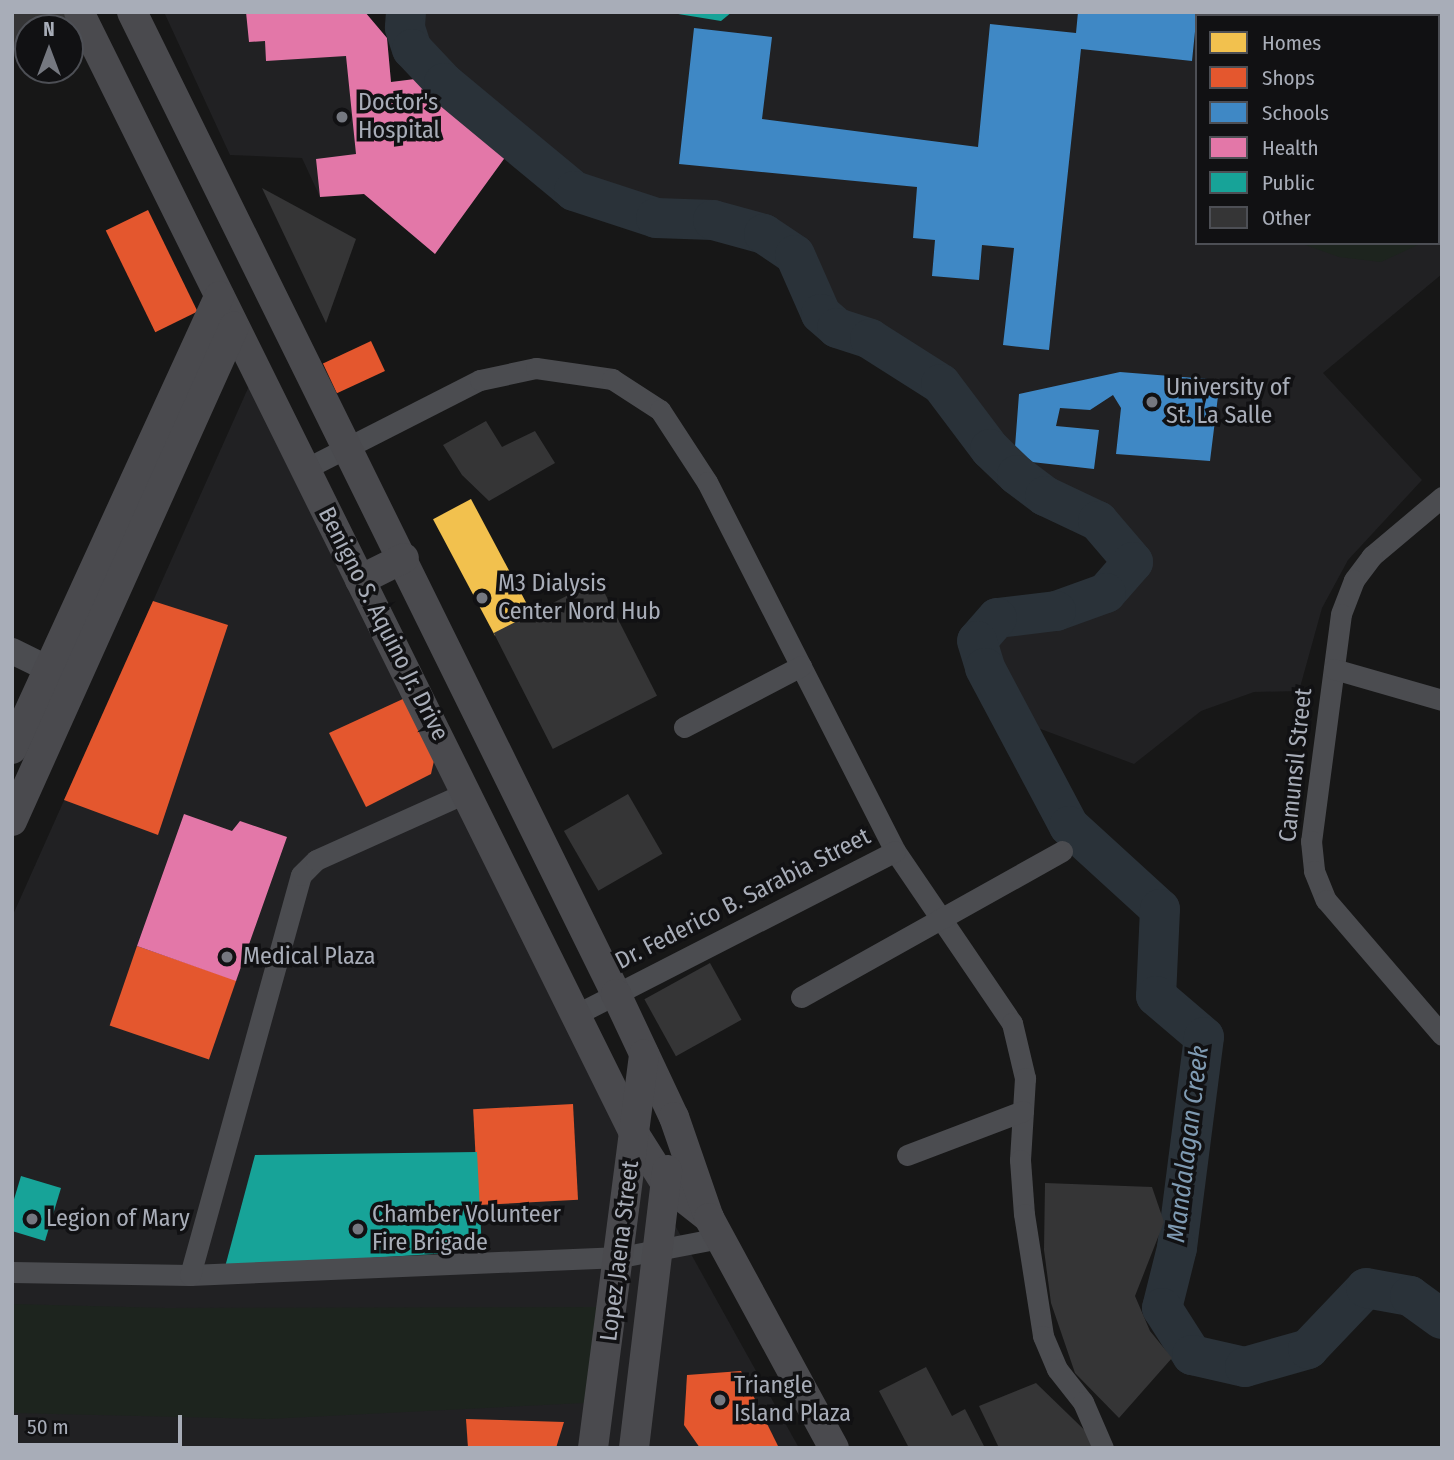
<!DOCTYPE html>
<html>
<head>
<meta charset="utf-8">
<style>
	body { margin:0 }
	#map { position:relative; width:1454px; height:1460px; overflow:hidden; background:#171717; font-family:"Fira Sans Condensed",sans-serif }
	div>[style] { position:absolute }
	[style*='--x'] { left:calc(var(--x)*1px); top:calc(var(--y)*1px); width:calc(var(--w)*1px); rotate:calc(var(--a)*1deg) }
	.built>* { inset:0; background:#212123 }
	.green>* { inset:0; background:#1d241e }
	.homes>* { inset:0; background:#f2c14e; transform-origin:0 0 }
	.shops>* { inset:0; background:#e4572e; transform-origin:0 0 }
	.schools>* { inset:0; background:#3f88c5 }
	.health>* { inset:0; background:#e377a8 }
	.public>* { inset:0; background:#17a398 }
	.river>* { height:40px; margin:-20px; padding:0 20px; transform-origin:20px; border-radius:20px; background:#2a3239 }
	.building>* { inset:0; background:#353536; transform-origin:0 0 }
	.minor>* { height:21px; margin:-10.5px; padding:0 10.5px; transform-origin:10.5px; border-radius:10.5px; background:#4b4c50 }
	.tertiary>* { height:26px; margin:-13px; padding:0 13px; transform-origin:13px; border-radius:13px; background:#4b4c50 }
	.secondary>* { height:30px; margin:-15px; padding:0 15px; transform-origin:15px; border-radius:15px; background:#4a4a4e }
	.dots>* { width:19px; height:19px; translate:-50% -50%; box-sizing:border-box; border:4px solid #111113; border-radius:50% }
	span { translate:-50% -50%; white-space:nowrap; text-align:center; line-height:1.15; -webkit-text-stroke:7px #111113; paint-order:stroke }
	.poi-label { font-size:24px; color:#a8adb8 }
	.left { translate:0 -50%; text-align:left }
	.street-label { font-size:24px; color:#a8adb8 }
	.water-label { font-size:26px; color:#7f9bb3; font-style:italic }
	.frame { position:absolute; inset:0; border:14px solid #a8adb8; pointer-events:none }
	.legend { position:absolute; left:1195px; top:14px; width:245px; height:231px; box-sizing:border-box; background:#111113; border:2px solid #4d4f55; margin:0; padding:9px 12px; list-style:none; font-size:21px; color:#a8adb8 }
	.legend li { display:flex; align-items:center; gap:14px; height:35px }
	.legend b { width:35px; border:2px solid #4d4f55 }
	.north { position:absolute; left:14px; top:14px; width:70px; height:70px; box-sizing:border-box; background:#111113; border:2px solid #4d4f55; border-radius:50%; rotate:0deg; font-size:19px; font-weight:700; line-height:28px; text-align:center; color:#a8adb8 }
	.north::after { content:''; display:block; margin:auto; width:24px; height:32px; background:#757880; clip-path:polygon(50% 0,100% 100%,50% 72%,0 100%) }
	.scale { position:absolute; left:14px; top:1415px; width:168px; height:32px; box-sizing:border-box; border:4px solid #a8adb8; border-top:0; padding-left:9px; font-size:21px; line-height:24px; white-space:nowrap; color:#a8adb8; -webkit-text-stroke:5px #111113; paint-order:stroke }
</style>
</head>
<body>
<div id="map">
	<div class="built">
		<div style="clip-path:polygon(164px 12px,365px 12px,387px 38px,391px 82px,431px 77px,509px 152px,435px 254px,364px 194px,320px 197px,302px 158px,230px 155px)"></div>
		<div style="clip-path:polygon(evenodd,406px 12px,1442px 12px,1442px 274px,1323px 373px,1422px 480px,1348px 560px,1322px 608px,1299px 691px,1254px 692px,1201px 711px,1134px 764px,1014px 719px,985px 668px,977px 641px,997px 618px,1056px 611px,1106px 593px,1132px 562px,1098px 521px,1045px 496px,1017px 475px,990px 449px,941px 384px,870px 339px,837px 328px,821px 314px,795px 255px,764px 234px,713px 220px,656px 218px,574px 191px,444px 83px,412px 49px,405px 28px,406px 12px,1197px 16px,1438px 16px,1438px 243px,1197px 243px,1197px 16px)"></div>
		<div style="clip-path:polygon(249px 386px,578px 1051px,799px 1448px,12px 1448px,12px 917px)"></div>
	</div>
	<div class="green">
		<div style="clip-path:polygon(1246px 12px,1442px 12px,1442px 228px,1438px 231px,1438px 16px,1242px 16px)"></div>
		<div style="clip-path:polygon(1300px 243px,1422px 243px,1381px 262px,1339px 257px)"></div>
		<div style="clip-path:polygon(12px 1304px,166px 1308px,597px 1307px,584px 1403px,268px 1419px,12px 1413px)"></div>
	</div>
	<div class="homes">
		<div style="left:471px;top:499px;width:132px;height:43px;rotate:62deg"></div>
	</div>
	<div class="shops">
		<div style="left:148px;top:210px;width:113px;height:47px;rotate:64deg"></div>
		<div style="left:371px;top:341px;width:33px;height:53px;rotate:65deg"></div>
		<div style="clip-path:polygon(153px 601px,228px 625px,158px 835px,64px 800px)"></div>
		<div style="clip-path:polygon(405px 698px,436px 752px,431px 774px,366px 807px,329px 733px)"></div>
		<div style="left:137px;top:946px;width:105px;height:84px;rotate:19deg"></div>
		<div style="left:573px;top:1104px;width:96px;height:100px;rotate:87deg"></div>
		<div style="clip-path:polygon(741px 1371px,779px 1448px,700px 1448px,684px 1425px,687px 1375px)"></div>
		<div style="clip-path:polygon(466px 1419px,564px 1422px,556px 1448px,468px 1448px)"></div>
	</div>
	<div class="schools">
		<div style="clip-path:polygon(1078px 12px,1197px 12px,1192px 61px,1081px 49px,1049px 350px,1003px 345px,1014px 248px,982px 245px,979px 280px,932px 276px,935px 240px,913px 238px,917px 187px,679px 164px,694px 28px,772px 37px,762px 119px,978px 147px,990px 24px,1076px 33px)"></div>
		<div style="clip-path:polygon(1120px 372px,1220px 380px,1210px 461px,1116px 454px,1121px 408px,1113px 395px,1090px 410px,1060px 408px,1056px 426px,1099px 430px,1094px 469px,1014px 460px,1019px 394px)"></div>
	</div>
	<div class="health">
		<div style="clip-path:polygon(246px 12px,365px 12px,387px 38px,391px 82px,431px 77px,509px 152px,435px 254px,364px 194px,320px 197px,316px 159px,356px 154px,346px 56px,266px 61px,265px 41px,249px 42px)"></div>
		<div style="clip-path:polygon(184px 814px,232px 831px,240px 821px,287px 837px,236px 981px,137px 946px)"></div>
	</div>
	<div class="public">
		<div style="clip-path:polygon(666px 12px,732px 12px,721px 21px)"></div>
		<div style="clip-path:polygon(477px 1152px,482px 1251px,225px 1267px,255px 1155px)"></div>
		<div style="clip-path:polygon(21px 1176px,61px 1188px,45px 1241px,12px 1231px,12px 1206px)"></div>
	</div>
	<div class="river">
		<div style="--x:406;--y:12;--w:16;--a:94"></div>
		<div style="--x:405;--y:28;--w:22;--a:72"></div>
		<div style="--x:412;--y:49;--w:47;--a:46.7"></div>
		<div style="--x:444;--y:83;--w:169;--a:39.7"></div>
		<div style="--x:574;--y:191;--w:86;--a:18.2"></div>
		<div style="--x:656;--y:218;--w:57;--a:2"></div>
		<div style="--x:713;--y:220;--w:53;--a:15.4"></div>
		<div style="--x:764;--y:234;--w:37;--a:34"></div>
		<div style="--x:795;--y:255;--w:64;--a:66.2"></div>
		<div style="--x:821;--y:314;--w:21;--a:41"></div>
		<div style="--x:837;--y:328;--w:35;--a:18"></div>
		<div style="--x:870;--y:339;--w:84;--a:32.4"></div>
		<div style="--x:941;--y:384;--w:81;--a:53"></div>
		<div style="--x:990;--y:449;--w:37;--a:44"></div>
		<div style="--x:1017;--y:475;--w:35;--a:37"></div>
		<div style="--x:1045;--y:496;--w:59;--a:25.3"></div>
		<div style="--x:1098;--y:521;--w:54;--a:49.5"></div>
		<div style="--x:1133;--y:562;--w:41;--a:131.1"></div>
		<div style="--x:1106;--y:593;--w:53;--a:160.2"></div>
		<div style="--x:1056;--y:611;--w:59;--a:173.2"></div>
		<div style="--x:997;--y:618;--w:30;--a:131"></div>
		<div style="--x:977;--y:641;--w:28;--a:73"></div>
		<div style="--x:985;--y:668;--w:179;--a:62"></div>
		<div style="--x:1069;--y:826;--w:123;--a:42.4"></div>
		<div style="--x:1160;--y:909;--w:87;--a:92.6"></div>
		<div style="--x:1156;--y:996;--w:63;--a:40.5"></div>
		<div style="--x:1204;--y:1037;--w:213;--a:97.3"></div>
		<div style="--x:1177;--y:1248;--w:62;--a:104"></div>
		<div style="--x:1162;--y:1308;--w:56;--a:57.4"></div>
		<div style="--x:1192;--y:1355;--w:54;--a:12.8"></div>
		<div style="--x:1245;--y:1367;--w:66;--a:-15.9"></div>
		<div style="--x:1308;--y:1349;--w:84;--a:-46.4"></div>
		<div style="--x:1366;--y:1288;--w:45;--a:10.3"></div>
		<div style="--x:1410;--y:1296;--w:39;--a:36"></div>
	</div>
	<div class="building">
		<div style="clip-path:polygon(12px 12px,76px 12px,89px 38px,70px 48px,70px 28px,28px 28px,28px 55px,12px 46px)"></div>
		<div style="clip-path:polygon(262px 188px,356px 239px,326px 323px)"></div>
		<div style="clip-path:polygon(486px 421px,502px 447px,535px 431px,555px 463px,489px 501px,462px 475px,443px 445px)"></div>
		<div style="left:598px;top:580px;width:130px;height:117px;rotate:63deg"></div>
		<div style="left:628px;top:794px;width:69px;height:74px;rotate:60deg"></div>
		<div style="left:710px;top:963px;width:65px;height:75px;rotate:61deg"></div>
		<div style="clip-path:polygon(1045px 1183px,1152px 1187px,1164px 1222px,1135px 1296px,1150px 1331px,1172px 1358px,1119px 1418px,1075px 1373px,1051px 1303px,1044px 1250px)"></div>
		<div style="clip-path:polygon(926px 1367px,952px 1416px,965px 1409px,985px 1448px,909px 1448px,879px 1391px)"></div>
		<div style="clip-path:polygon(1036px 1383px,1103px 1448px,999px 1448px,979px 1406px)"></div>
	</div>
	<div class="minor">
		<div style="--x:305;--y:469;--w:196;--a:-27"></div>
		<div style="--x:480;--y:380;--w:57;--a:-12.1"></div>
		<div style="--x:536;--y:368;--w:77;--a:8.2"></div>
		<div style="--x:612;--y:379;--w:57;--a:32.9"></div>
		<div style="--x:660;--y:410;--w:86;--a:56.9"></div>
		<div style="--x:707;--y:482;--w:414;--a:63"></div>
		<div style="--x:895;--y:851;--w:208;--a:55.8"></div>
		<div style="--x:1012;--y:1023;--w:57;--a:76.7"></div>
		<div style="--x:1025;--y:1078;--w:82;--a:93.5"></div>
		<div style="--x:1020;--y:1160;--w:54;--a:85.8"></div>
		<div style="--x:1024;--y:1214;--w:123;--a:81.1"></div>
		<div style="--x:1043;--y:1336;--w:36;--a:67"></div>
		<div style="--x:1057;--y:1369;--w:42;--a:51.8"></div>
		<div style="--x:1083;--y:1402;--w:50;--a:66.5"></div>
		<div style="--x:1442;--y:497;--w:92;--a:139.9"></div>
		<div style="--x:1372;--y:556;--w:30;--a:127"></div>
		<div style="--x:1354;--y:580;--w:36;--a:111"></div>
		<div style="--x:1341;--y:614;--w:229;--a:97.5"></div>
		<div style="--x:1311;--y:841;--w:30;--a:84"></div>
		<div style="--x:1314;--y:871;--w:31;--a:68"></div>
		<div style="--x:1326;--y:900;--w:178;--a:49.3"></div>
		<div style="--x:1334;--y:669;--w:112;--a:16"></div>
		<div style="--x:684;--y:727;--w:132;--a:-27.5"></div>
		<div style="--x:801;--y:997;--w:299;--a:-29.2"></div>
		<div style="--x:577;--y:1014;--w:357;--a:-27.1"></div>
		<div style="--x:907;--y:1155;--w:124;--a:-20.8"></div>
		<div style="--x:12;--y:1272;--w:178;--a:1"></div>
		<div style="--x:190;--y:1275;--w:431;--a:-2.4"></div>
		<div style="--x:621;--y:1257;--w:101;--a:-10.9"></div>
		<div style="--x:190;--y:1275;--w:415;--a:-74.5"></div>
		<div style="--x:301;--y:875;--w:21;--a:-45"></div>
		<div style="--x:316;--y:860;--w:166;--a:-24.2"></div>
	</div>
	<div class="tertiary">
		<div style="--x:12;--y:651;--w:61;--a:26.1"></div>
	</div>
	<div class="secondary">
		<div style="--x:79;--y:12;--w:1253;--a:63.66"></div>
		<div style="--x:635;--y:1135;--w:58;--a:57.7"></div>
		<div style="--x:666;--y:1184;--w:55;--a:38.3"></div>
		<div style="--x:132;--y:12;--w:1095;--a:63.76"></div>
		<div style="--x:616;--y:994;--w:136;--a:64.8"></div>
		<div style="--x:674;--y:1117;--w:107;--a:70.9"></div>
		<div style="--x:709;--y:1218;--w:262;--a:61.5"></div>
		<div style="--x:360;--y:580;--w:49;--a:-26.6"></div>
		<div style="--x:12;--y:749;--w:498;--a:-65.4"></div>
		<div style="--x:12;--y:821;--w:542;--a:-65.8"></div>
		<div style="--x:593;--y:1448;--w:397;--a:-82.6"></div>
		<div style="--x:634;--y:1448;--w:280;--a:-83.2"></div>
	</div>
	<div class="dots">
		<div style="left:342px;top:117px;background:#757880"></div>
		<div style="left:1152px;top:402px;background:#757880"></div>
		<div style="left:482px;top:598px;background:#757880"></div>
		<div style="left:227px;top:957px;background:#757880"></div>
		<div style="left:32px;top:1219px;background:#757880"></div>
		<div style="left:358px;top:1229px;background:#757880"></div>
		<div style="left:720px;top:1400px;background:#757880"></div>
	</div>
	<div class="poi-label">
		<span class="left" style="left:358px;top:117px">Doctor's<br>Hospital</span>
		<span class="left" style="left:1166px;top:402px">University of<br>St. La Salle</span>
		<span class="left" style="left:498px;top:598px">M3 Dialysis<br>Center Nord Hub</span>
		<span class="left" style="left:243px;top:957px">Medical Plaza</span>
		<span class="left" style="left:372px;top:1229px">Chamber Volunteer<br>Fire Brigade</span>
		<span class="left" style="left:46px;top:1219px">Legion of Mary</span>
		<span class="left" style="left:734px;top:1400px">Triangle<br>Island Plaza</span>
	</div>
	<div class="street-label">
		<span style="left:383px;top:624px;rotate:63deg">Benigno S. Aquino Jr. Drive</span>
		<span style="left:1296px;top:765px;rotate:-84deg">Camunsil Street</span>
		<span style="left:743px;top:899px;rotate:-27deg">Dr. Federico B. Sarabia Street</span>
		<span style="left:620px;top:1251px;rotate:-83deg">Lopez Jaena Street</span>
	</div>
	<div class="water-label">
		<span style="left:1188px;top:1144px;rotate:-83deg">Mandalagan Creek</span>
	</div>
	<div class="frame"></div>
	<ul class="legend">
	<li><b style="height:19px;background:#f2c14e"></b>Homes</li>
	<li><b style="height:19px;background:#e4572e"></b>Shops</li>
	<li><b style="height:19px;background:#3f88c5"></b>Schools</li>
	<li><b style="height:19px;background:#e377a8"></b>Health</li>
	<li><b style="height:19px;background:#17a398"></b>Public</li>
	<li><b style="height:19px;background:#353536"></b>Other</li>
	</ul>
	<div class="north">N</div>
	<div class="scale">50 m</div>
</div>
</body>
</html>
